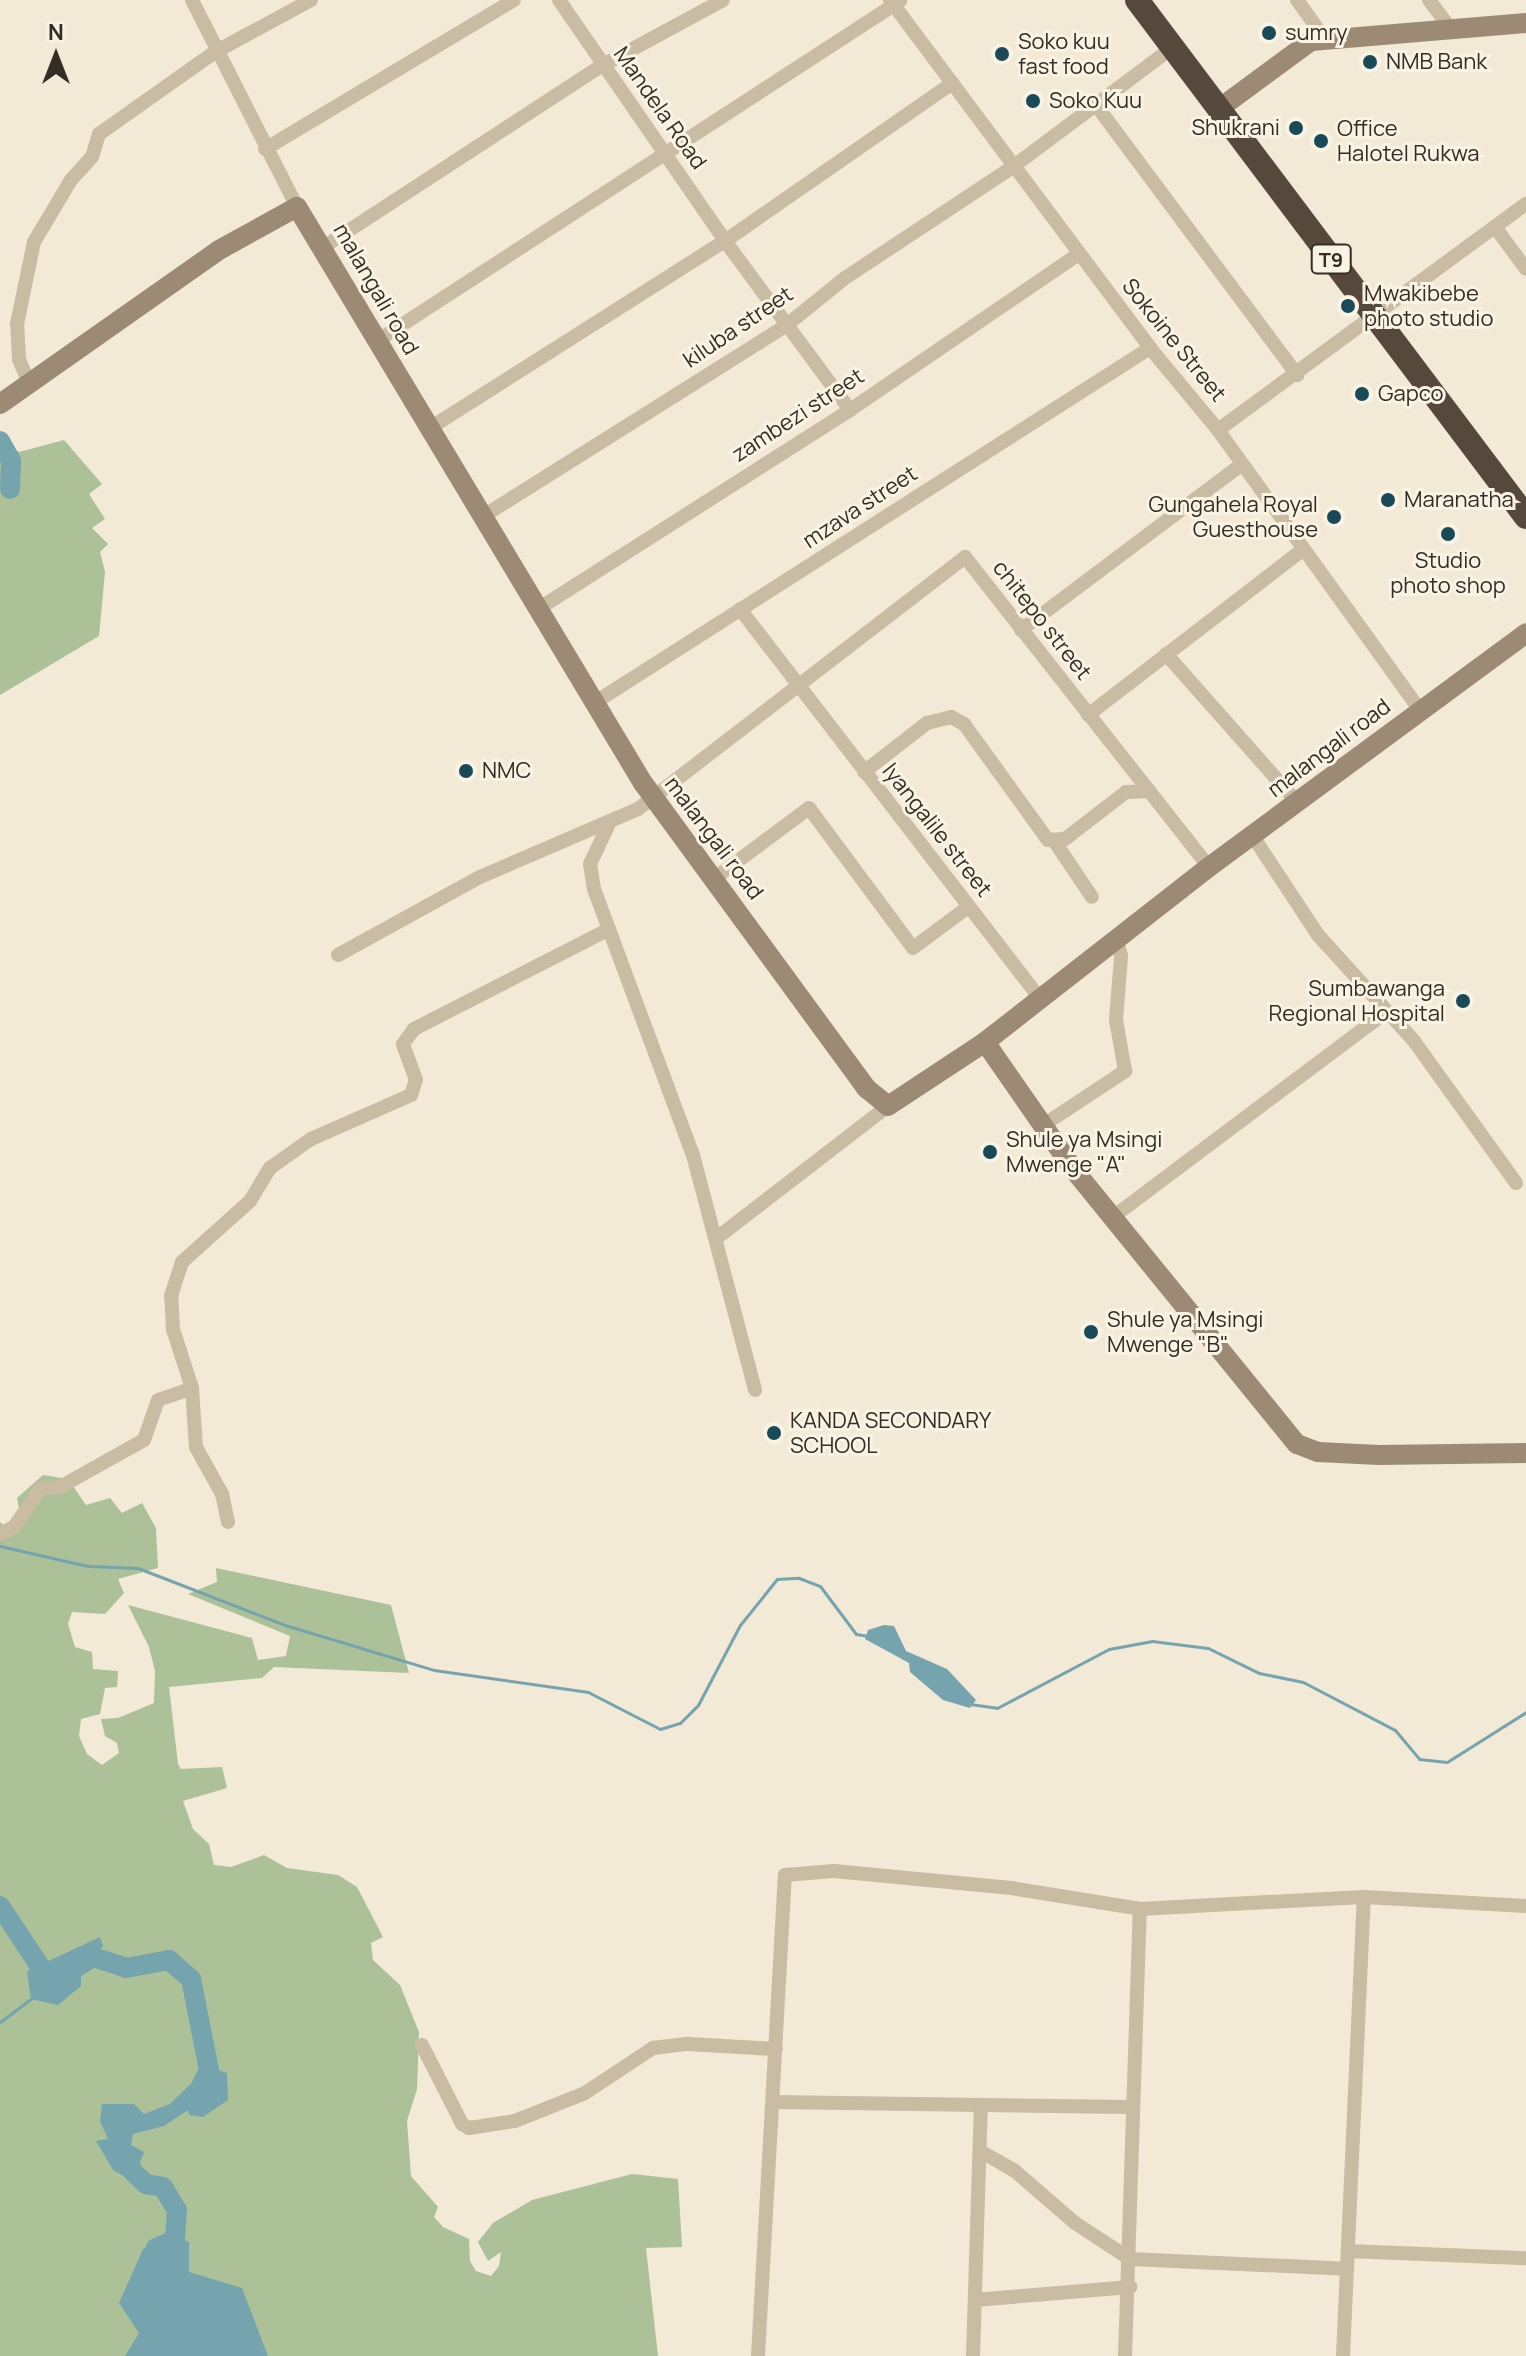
<!DOCTYPE html>
<html>
<head>
<meta charset="utf-8">
<style>
	body { margin:0 }
	#map { position:relative; width:1526px; height:2356px; overflow:hidden; background:#f2e9d7; font-family:Manrope,sans-serif }
	div>[style] { position:absolute }
	[style*='--x'] { left:calc(var(--x)*1px); top:calc(var(--y)*1px); width:calc(var(--w)*1px); rotate:calc(var(--a)*1deg) }
	.green>* { inset:0; background:#acc197 }
	.water>* { inset:0; background:#75a4af }
	.stream>* { height:3px; margin:-1.5px; padding:0 1.5px; transform-origin:1.5px; border-radius:1.5px; background:#75a4af }
	.river>* { height:20px; margin:-10px; padding:0 10px; transform-origin:10px; border-radius:10px; background:#75a4af }
	.street>* { height:14px; margin:-7px; padding:0 7px; transform-origin:7px; border-radius:7px; background:#cabba3 }
	.secondary>* { height:20px; margin:-10px; padding:0 10px; transform-origin:10px; border-radius:10px; background:#9d8a75 }
	.highway>* { height:24px; margin:-12px; padding:0 12px; transform-origin:12px; border-radius:12px; background:#56483c }
	.dots>* { width:22px; height:22px; translate:-50% -50%; box-sizing:border-box; border:4px solid #f9f3e3; border-radius:50% }
	span { translate:-50% -50%; white-space:nowrap; text-align:center; line-height:1.15; -webkit-text-stroke:6px #f9f3e3; paint-order:stroke }
	.shield-label span { padding:2px 6px; background:#f9f3e3; border:2px solid; border-radius:6px; -webkit-text-stroke-width:0 }
	.shield-label { font-size:20px; color:#342d25; font-weight:700 }
	.poi-label { font-size:22px; color:#342d25 }
	.left { translate:0 -50%; text-align:left }
	.right { translate:-100% -50%; text-align:right }
	.street-label { font-size:22px; color:#342d25 }
	.north { position:absolute; left:16px; top:16px; width:80px; height:80px; -webkit-text-stroke:6px #f9f3e3; paint-order:stroke; rotate:0deg; font-size:22px; font-weight:700; line-height:32px; text-align:center; color:#342d25 }
	.north::after { content:''; display:block; margin:auto; width:28px; height:36px; background:#342d25; clip-path:polygon(50% 0,100% 100%,50% 72%,0 100%) }
</style>
</head>
<body>
<div id="map">
	<div class="green">
		<div style="clip-path:polygon(0 438px,19px 452px,64px 440px,102px 484px,89px 494px,105px 519px,92px 528px,108px 544px,100px 552px,105px 572px,99px 636px,0 695px)"></div>
		<div style="clip-path:polygon(43px 1475px,68px 1479px,86px 1505px,110px 1498px,122px 1513px,142px 1503px,156px 1528px,158px 1568px,118px 1579px,124px 1593px,105px 1614px,72px 1612px,68px 1624px,75px 1647px,92px 1652px,93px 1669px,118px 1671px,117px 1687px,105px 1688px,100px 1714px,81px 1719px,79px 1736px,87px 1754px,102px 1765px,119px 1753px,117px 1743px,105px 1736px,101px 1719px,118px 1718px,154px 1703px,155px 1671px,149px 1647px,128px 1605px,252px 1638px,258px 1660px,286px 1656px,290px 1636px,188px 1594px,217px 1582px,216px 1568px,391px 1605px,409px 1673px,274px 1667px,262px 1678px,169px 1687px,178px 1764px,181px 1769px,222px 1767px,227px 1788px,183px 1801px,193px 1829px,209px 1844px,214px 1865px,231px 1867px,264px 1855px,287px 1868px,338px 1875px,357px 1887px,383px 1937px,371px 1943px,373px 1960px,400px 1985px,419px 2032px,417px 2089px,407px 2121px,411px 2176px,438px 2207px,434px 2217px,443px 2227px,469px 2239px,470px 2261px,476px 2271px,491px 2276px,499px 2266px,501px 2252px,488px 2261px,478px 2242px,493px 2223px,532px 2200px,632px 2174px,678px 2179px,682px 2247px,646px 2248px,658px 2356px,0 2356px,0 1522px,4px 1526px,20px 1514px,17px 1498px)"></div>
	</div>
	<div class="water">
		<div style="clip-path:polygon(884px 1625px,894px 1626px,906px 1651px,947px 1669px,976px 1700px,970px 1708px,943px 1700px,910px 1672px,909px 1663px,865px 1639px,868px 1630px)"></div>
		<div style="clip-path:polygon(100px 1937px,103px 1946px,81px 1971px,81px 1986px,58px 2005px,31px 1999px,27px 1971px)"></div>
		<div style="clip-path:polygon(215px 2069px,227px 2073px,228px 2100px,203px 2117px,189px 2115px,188px 2110px,164px 2126px,133px 2134px,131px 2145px,144px 2152px,136px 2172px,139px 2185px,113px 2170px,96px 2141px,108px 2139px,100px 2121px,102px 2104px,134px 2104px,144px 2114px,170px 2104px,202px 2073px)"></div>
		<div style="clip-path:polygon(168px 2234px,189px 2242px,189px 2272px,242px 2288px,268px 2356px,125px 2356px,139px 2333px,119px 2303px,143px 2249px)"></div>
	</div>
	<div class="stream">
		<div style="--x:0;--y:1546;--w:90;--a:12.8"></div>
		<div style="--x:88;--y:1566;--w:50;--a:2.3"></div>
		<div style="--x:138;--y:1568;--w:158;--a:21.2"></div>
		<div style="--x:285;--y:1625;--w:156;--a:16.8"></div>
		<div style="--x:434;--y:1670;--w:156;--a:8.1"></div>
		<div style="--x:588;--y:1692;--w:81;--a:27.2"></div>
		<div style="--x:660;--y:1729;--w:21;--a:-17"></div>
		<div style="--x:680;--y:1723;--w:25;--a:-45"></div>
		<div style="--x:698;--y:1705;--w:90;--a:-62.3"></div>
		<div style="--x:740;--y:1625;--w:59;--a:-51.2"></div>
		<div style="--x:777;--y:1579;--w:22;--a:-3"></div>
		<div style="--x:799;--y:1578;--w:22;--a:21"></div>
		<div style="--x:820;--y:1586;--w:60;--a:53.1"></div>
		<div style="--x:856;--y:1634;--w:13;--a:9"></div>
		<div style="--x:970;--y:1704;--w:27;--a:8"></div>
		<div style="--x:997;--y:1708;--w:127;--a:-27.8"></div>
		<div style="--x:1109;--y:1649;--w:44;--a:-10.5"></div>
		<div style="--x:1152;--y:1641;--w:56;--a:7.1"></div>
		<div style="--x:1208;--y:1648;--w:57;--a:26.1"></div>
		<div style="--x:1259;--y:1673;--w:45;--a:11.6"></div>
		<div style="--x:1303;--y:1682;--w:104;--a:27.6"></div>
		<div style="--x:1395;--y:1730;--w:38;--a:50"></div>
		<div style="--x:1419;--y:1759;--w:28;--a:6"></div>
		<div style="--x:1447;--y:1762;--w:93;--a:-32.3"></div>
		<div style="--x:0;--y:2022;--w:40;--a:-37"></div>
	</div>
	<div class="river">
		<div style="--x:0;--y:441;--w:23;--a:61"></div>
		<div style="--x:11;--y:461;--w:28;--a:92"></div>
		<div style="--x:0;--y:1906;--w:85;--a:56.5"></div>
		<div style="--x:47;--y:1977;--w:18;--a:-9"></div>
		<div style="--x:65;--y:1974;--w:33;--a:-31"></div>
		<div style="--x:93;--y:1957;--w:35;--a:18"></div>
		<div style="--x:126;--y:1968;--w:44;--a:-10.5"></div>
		<div style="--x:169;--y:1960;--w:29;--a:41"></div>
		<div style="--x:191;--y:1979;--w:93;--a:78.8"></div>
		<div style="--x:209;--y:2070;--w:28;--a:116"></div>
		<div style="--x:123;--y:2152;--w:22;--a:63"></div>
		<div style="--x:133;--y:2172;--w:18;--a:43"></div>
		<div style="--x:146;--y:2184;--w:17;--a:10"></div>
		<div style="--x:163;--y:2187;--w:27;--a:59"></div>
		<div style="--x:177;--y:2210;--w:30;--a:94"></div>
		<div style="--x:175;--y:2240;--w:21;--a:157"></div>
	</div>
	<div class="street">
		<div style="--x:192;--y:0;--w:232;--a:63.1"></div>
		<div style="--x:559;--y:0;--w:293;--a:55.4"></div>
		<div style="--x:725;--y:241;--w:210;--a:53.5"></div>
		<div style="--x:890;--y:0;--w:434;--a:53.2"></div>
		<div style="--x:1150;--y:348;--w:107;--a:50.3"></div>
		<div style="--x:1218;--y:430;--w:345;--a:54.2"></div>
		<div style="--x:1297;--y:0;--w:48;--a:54.3"></div>
		<div style="--x:1429;--y:0;--w:35;--a:53"></div>
		<div style="--x:1096;--y:105;--w:337;--a:53.3"></div>
		<div style="--x:265;--y:149;--w:290;--a:-30.9"></div>
		<div style="--x:1495;--y:227;--w:52;--a:53.6"></div>
		<div style="--x:325;--y:246;--w:332;--a:-33.1"></div>
		<div style="--x:603;--y:65;--w:136;--a:-28.4"></div>
		<div style="--x:377;--y:341;--w:624;--a:-33.03"></div>
		<div style="--x:29;--y:383;--w:26;--a:-113"></div>
		<div style="--x:19;--y:359;--w:35;--a:-93"></div>
		<div style="--x:17;--y:324;--w:84;--a:-78.3"></div>
		<div style="--x:34;--y:242;--w:72;--a:-59.2"></div>
		<div style="--x:71;--y:180;--w:31;--a:-48"></div>
		<div style="--x:92;--y:157;--w:24;--a:-73"></div>
		<div style="--x:99;--y:134;--w:142;--a:-35.3"></div>
		<div style="--x:215;--y:52;--w:109;--a:-28.4"></div>
		<div style="--x:430;--y:428;--w:349;--a:-32.4"></div>
		<div style="--x:725;--y:241;--w:277;--a:-34.8"></div>
		<div style="--x:1218;--y:430;--w:382;--a:-36.3"></div>
		<div style="--x:482;--y:517;--w:362;--a:-32.2"></div>
		<div style="--x:788;--y:324;--w:73;--a:-38.9"></div>
		<div style="--x:845;--y:278;--w:203;--a:-33.5"></div>
		<div style="--x:1014;--y:166;--w:199;--a:-36.8"></div>
		<div style="--x:538;--y:609;--w:370;--a:-32.5"></div>
		<div style="--x:850;--y:410;--w:277;--a:-34.3"></div>
		<div style="--x:740;--y:609;--w:491;--a:52.4"></div>
		<div style="--x:1021;--y:630;--w:276;--a:-36.9"></div>
		<div style="--x:1166;--y:654;--w:198;--a:48.5"></div>
		<div style="--x:594;--y:703;--w:660;--a:-32.56"></div>
		<div style="--x:1088;--y:715;--w:269;--a:-37.6"></div>
		<div style="--x:864;--y:772;--w:80;--a:-37.9"></div>
		<div style="--x:927;--y:723;--w:25;--a:-14"></div>
		<div style="--x:951;--y:717;--w:15;--a:28"></div>
		<div style="--x:964;--y:724;--w:143;--a:54.1"></div>
		<div style="--x:1048;--y:840;--w:17;--a:-3"></div>
		<div style="--x:1065;--y:839;--w:77;--a:-37.6"></div>
		<div style="--x:1126;--y:792;--w:23;--a:-2"></div>
		<div style="--x:608;--y:826;--w:42;--a:115.3"></div>
		<div style="--x:590;--y:864;--w:25;--a:81"></div>
		<div style="--x:594;--y:889;--w:284;--a:69.6"></div>
		<div style="--x:693;--y:1155;--w:243;--a:75.2"></div>
		<div style="--x:1252;--y:835;--w:120;--a:56.6"></div>
		<div style="--x:1318;--y:935;--w:143;--a:47.8"></div>
		<div style="--x:1414;--y:1041;--w:175;--a:54.3"></div>
		<div style="--x:1055;--y:842;--w:66;--a:56.1"></div>
		<div style="--x:715;--y:878;--w:117;--a:-36.7"></div>
		<div style="--x:809;--y:808;--w:174;--a:53.4"></div>
		<div style="--x:913;--y:948;--w:69;--a:-36.7"></div>
		<div style="--x:338;--y:955;--w:162;--a:-28.8"></div>
		<div style="--x:480;--y:877;--w:172;--a:-23.3"></div>
		<div style="--x:638;--y:809;--w:413;--a:-37.6"></div>
		<div style="--x:965;--y:557;--w:395;--a:51.8"></div>
		<div style="--x:1042;--y:1126;--w:100;--a:-33.5"></div>
		<div style="--x:1125;--y:1071;--w:52;--a:-100"></div>
		<div style="--x:1116;--y:1020;--w:64;--a:-85.5"></div>
		<div style="--x:1121;--y:956;--w:16;--a:-104"></div>
		<div style="--x:1113;--y:1217;--w:340;--a:-36.9"></div>
		<div style="--x:718;--y:1237;--w:215;--a:-37.6"></div>
		<div style="--x:228;--y:1522;--w:29;--a:-102"></div>
		<div style="--x:222;--y:1494;--w:54;--a:-119"></div>
		<div style="--x:196;--y:1447;--w:59;--a:-93.9"></div>
		<div style="--x:192;--y:1388;--w:62;--a:-107.9"></div>
		<div style="--x:173;--y:1329;--w:33;--a:-93"></div>
		<div style="--x:171;--y:1296;--w:36;--a:-72"></div>
		<div style="--x:182;--y:1262;--w:91;--a:-41.9"></div>
		<div style="--x:250;--y:1201;--w:39;--a:-59"></div>
		<div style="--x:270;--y:1168;--w:50;--a:-35.3"></div>
		<div style="--x:311;--y:1139;--w:109;--a:-23.7"></div>
		<div style="--x:411;--y:1095;--w:16;--a:-72"></div>
		<div style="--x:416;--y:1080;--w:38;--a:-110"></div>
		<div style="--x:403;--y:1044;--w:19;--a:-54"></div>
		<div style="--x:414;--y:1029;--w:219;--a:-27.1"></div>
		<div style="--x:0;--y:1534;--w:16;--a:-27"></div>
		<div style="--x:14;--y:1527;--w:47;--a:-55.3"></div>
		<div style="--x:41;--y:1488;--w:19;--a:-3"></div>
		<div style="--x:60;--y:1487;--w:96;--a:-29.2"></div>
		<div style="--x:144;--y:1440;--w:42;--a:-70.7"></div>
		<div style="--x:158;--y:1400;--w:36;--a:-19"></div>
		<div style="--x:422;--y:2045;--w:89;--a:63.1"></div>
		<div style="--x:462;--y:2124;--w:8;--a:30"></div>
		<div style="--x:469;--y:2128;--w:47;--a:-8.7"></div>
		<div style="--x:515;--y:2121;--w:75;--a:-21.8"></div>
		<div style="--x:585;--y:2093;--w:82;--a:-33.5"></div>
		<div style="--x:653;--y:2048;--w:35;--a:-7"></div>
		<div style="--x:688;--y:2044;--w:88;--a:3.3"></div>
		<div style="--x:774;--y:2102;--w:356;--a:0.8"></div>
		<div style="--x:980;--y:2151;--w:40;--a:29.7"></div>
		<div style="--x:1015;--y:2171;--w:79;--a:40.9"></div>
		<div style="--x:1075;--y:2223;--w:66;--a:33.2"></div>
		<div style="--x:1130;--y:2259;--w:217;--a:2.6"></div>
		<div style="--x:1348;--y:2251;--w:178;--a:2.3"></div>
		<div style="--x:975;--y:2300;--w:156;--a:-4.8"></div>
		<div style="--x:758;--y:2356;--w:482;--a:-86.8"></div>
		<div style="--x:785;--y:1875;--w:49;--a:-4.7"></div>
		<div style="--x:834;--y:1871;--w:178;--a:5.5"></div>
		<div style="--x:1011;--y:1888;--w:131;--a:9.2"></div>
		<div style="--x:1140;--y:1909;--w:224;--a:-3.1"></div>
		<div style="--x:1364;--y:1897;--w:162;--a:3.2"></div>
		<div style="--x:973;--y:2356;--w:251;--a:-88.2"></div>
		<div style="--x:1125;--y:2356;--w:447;--a:-88.1"></div>
		<div style="--x:1343;--y:2356;--w:459;--a:-87.4"></div>
	</div>
	<div class="secondary">
		<div style="--x:1220;--y:108;--w:113;--a:-36.4"></div>
		<div style="--x:1311;--y:41;--w:216;--a:-4.8"></div>
		<div style="--x:0;--y:404;--w:268;--a:-35.1"></div>
		<div style="--x:219;--y:250;--w:89;--a:-28.9"></div>
		<div style="--x:297;--y:207;--w:672;--a:59.01"></div>
		<div style="--x:643;--y:783;--w:378;--a:53.8"></div>
		<div style="--x:866;--y:1088;--w:28;--a:39"></div>
		<div style="--x:888;--y:1106;--w:116;--a:-33.4"></div>
		<div style="--x:985;--y:1042;--w:284;--a:-38"></div>
		<div style="--x:1209;--y:867;--w:394;--a:-36.4"></div>
		<div style="--x:985;--y:1042;--w:156;--a:55.2"></div>
		<div style="--x:1074;--y:1170;--w:353;--a:50.9"></div>
		<div style="--x:1297;--y:1444;--w:22;--a:21"></div>
		<div style="--x:1318;--y:1452;--w:61;--a:2.8"></div>
		<div style="--x:1379;--y:1455;--w:147;--a:-0.8"></div>
	</div>
	<div class="highway">
		<div style="--x:1137;--y:0;--w:647;--a:53.04"></div>
	</div>
	<div class="dots">
		<div style="left:1269px;top:33px;background:#1a4957"></div>
		<div style="left:1002px;top:54px;background:#1a4957"></div>
		<div style="left:1370px;top:62px;background:#1a4957"></div>
		<div style="left:1033px;top:101px;background:#1a4957"></div>
		<div style="left:1296px;top:128px;background:#1a4957"></div>
		<div style="left:1321px;top:141px;background:#1a4957"></div>
		<div style="left:1348px;top:306px;background:#1a4957"></div>
		<div style="left:1362px;top:394px;background:#1a4957"></div>
		<div style="left:1388px;top:500px;background:#1a4957"></div>
		<div style="left:1334px;top:517px;background:#1a4957"></div>
		<div style="left:1448px;top:534px;background:#1a4957"></div>
		<div style="left:466px;top:771px;background:#1a4957"></div>
		<div style="left:1463px;top:1001px;background:#1a4957"></div>
		<div style="left:990px;top:1152px;background:#1a4957"></div>
		<div style="left:1091px;top:1332px;background:#1a4957"></div>
		<div style="left:774px;top:1433px;background:#1a4957"></div>
	</div>
	<div class="shield-label">
		<span style="left:1331px;top:259px">T9</span>
	</div>
	<div class="poi-label">
		<span class="left" style="left:1285px;top:33px">sumry</span>
		<span class="left" style="left:1018px;top:54px">Soko kuu<br>fast food</span>
		<span class="left" style="left:1386px;top:62px">NMB Bank</span>
		<span class="left" style="left:1049px;top:101px">Soko Kuu</span>
		<span class="right" style="left:1280px;top:128px">Shukrani</span>
		<span class="left" style="left:1337px;top:141px">Office<br>Halotel Rukwa</span>
		<span class="left" style="left:1364px;top:306px">Mwakibebe<br>photo studio</span>
		<span class="left" style="left:1378px;top:394px">Gapco</span>
		<span class="left" style="left:1404px;top:500px">Maranatha</span>
		<span class="right" style="left:1318px;top:517px">Gungahela Royal<br>Guesthouse</span>
		<span style="left:1448px;top:573px">Studio<br>photo shop</span>
		<span class="left" style="left:482px;top:771px">NMC</span>
		<span class="right" style="left:1445px;top:1001px">Sumbawanga<br>Regional Hospital</span>
		<span class="left" style="left:1006px;top:1152px">Shule ya Msingi<br>Mwenge "A"</span>
		<span class="left" style="left:1107px;top:1332px">Shule ya Msingi<br>Mwenge "B"</span>
		<span class="left" style="left:790px;top:1433px">KANDA SECONDARY<br>SCHOOL</span>
	</div>
	<div class="street-label">
		<span style="left:660px;top:108px;rotate:55deg">Mandela Road</span>
		<span style="left:376px;top:289px;rotate:60deg">malangali road</span>
		<span style="left:738px;top:327px;rotate:-34deg">kiluba street</span>
		<span style="left:1174px;top:340px;rotate:51deg">Sokoine Street</span>
		<span style="left:798px;top:415px;rotate:-33deg">zambezi street</span>
		<span style="left:860px;top:507px;rotate:-33deg">mzava street</span>
		<span style="left:1042px;top:620px;rotate:52deg">chitepo street</span>
		<span style="left:1329px;top:748px;rotate:-37deg">malangali road</span>
		<span style="left:937px;top:830px;rotate:52deg">lyangalile street</span>
		<span style="left:714px;top:838px;rotate:53deg">malangali road</span>
	</div>
	<div class="north">N</div>
</div>
</body>
</html>
